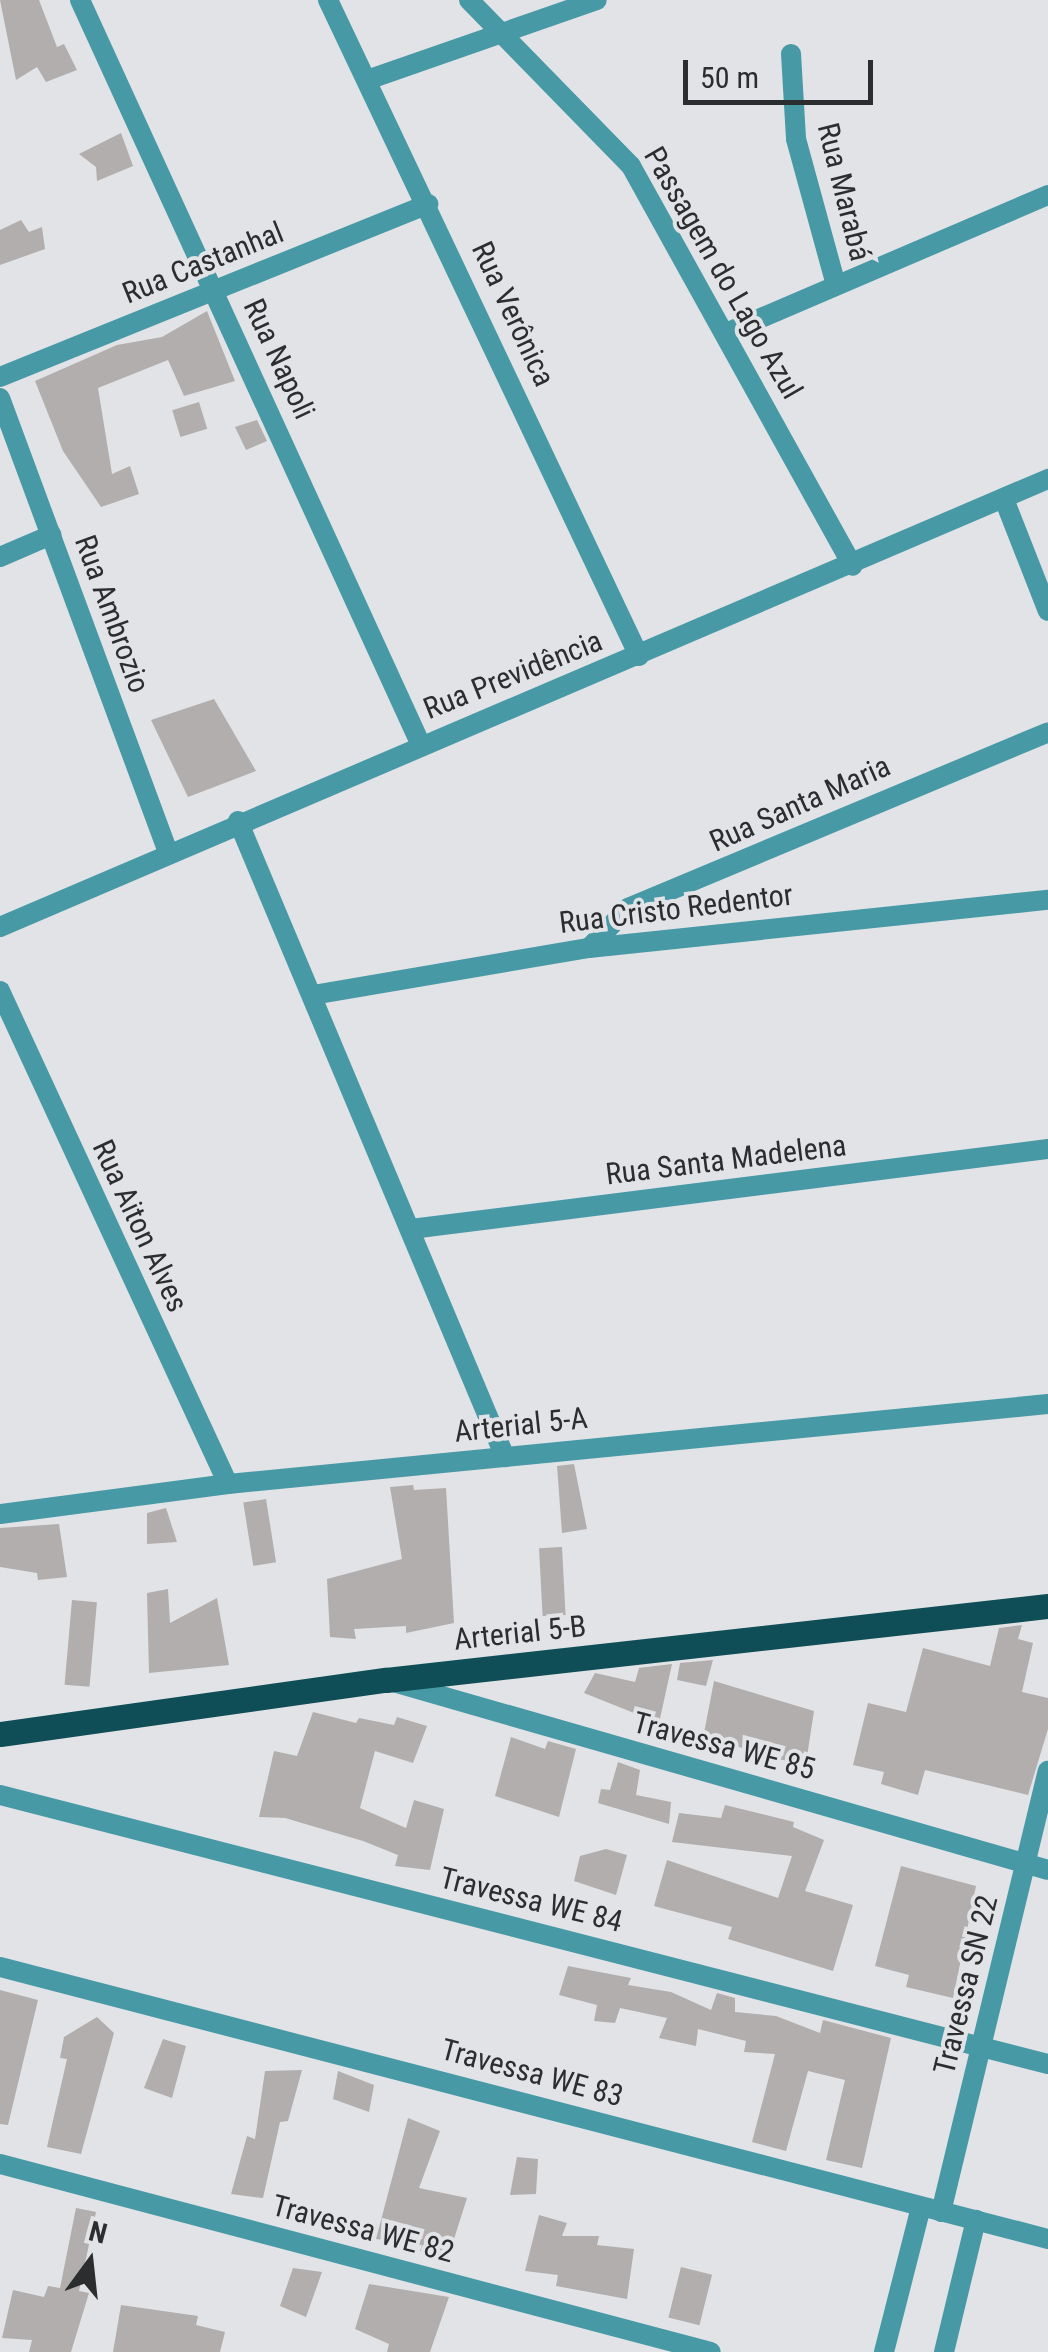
<!DOCTYPE html>
<html>
<head>
<meta charset="utf-8">
<style>
	body { margin:0 }
	#map { position:relative; width:1048px; height:2352px; overflow:hidden; background:#e1e3e6; font-family:"Roboto Condensed",sans-serif }
	div>[style] { position:absolute }
	[style*='--x'] { left:calc(var(--x)*1px); top:calc(var(--y)*1px); width:calc(var(--w)*1px); rotate:calc(var(--a)*1deg) }
	.building>* { inset:0; background:#b2aead; transform-origin:0 0 }
	.street>* { height:20px; margin:-10px; padding:0 10px; transform-origin:10px; border-radius:10px; background:#4799a6 }
	.primary>* { height:25px; margin:-12.5px; padding:0 12.5px; transform-origin:12.5px; border-radius:12.5px; background:#0f4e57 }
	span { translate:-50% -50%; white-space:nowrap; text-align:center; line-height:1.15; -webkit-text-stroke:8px #e1e3e6; paint-order:stroke }
	.street-label { font-size:30px; color:#2c2d2e }
	.north { position:absolute; left:40px; top:2212px; width:100px; height:100px; -webkit-text-stroke:8px #e1e3e6; paint-order:stroke; rotate:15deg; font-size:28px; font-weight:700; line-height:40px; text-align:center; color:#2c2d2e }
	.north::after { content:''; display:block; margin:auto; width:35px; height:45px; background:#2c2d2e; clip-path:polygon(50% 0,100% 100%,50% 72%,0 100%) }
	.scale { position:absolute; left:683px; top:60px; width:190px; height:45px; box-sizing:border-box; border:5px solid #2c2d2e; border-top:0; padding-left:12px; font-size:30px; line-height:35px; white-space:nowrap; color:#2c2d2e; -webkit-text-stroke:8px #e1e3e6; paint-order:stroke }
</style>
</head>
<body>
<div id="map">
	<div class="building">
		<div style="clip-path:polygon(0 0,39px 0,57px 47px,64px 44px,77px 70px,46px 82px,37px 67px,16px 80px)"></div>
		<div style="clip-path:polygon(121px 133px,133px 166px,97px 181px,96px 167px,79px 154px)"></div>
		<div style="clip-path:polygon(21px 220px,29px 232px,42px 227px,45px 249px,0 265px,0 230px)"></div>
		<div style="clip-path:polygon(207px 311px,235px 381px,184px 396px,168px 360px,98px 388px,112px 474px,130px 466px,139px 494px,101px 507px,63px 451px,35px 381px,117px 345px,162px 337px)"></div>
		<div style="left:199px;top:402px;width:28px;height:28px;rotate:73deg"></div>
		<div style="clip-path:polygon(257px 420px,267px 441px,246px 450px,235px 427px)"></div>
		<div style="clip-path:polygon(214px 699px,256px 771px,188px 797px,151px 720px)"></div>
		<div style="clip-path:polygon(574px 1464px,587px 1529px,562px 1533px,557px 1466px)"></div>
		<div style="clip-path:polygon(413px 1485px,414px 1490px,446px 1488px,454px 1623px,406px 1633px,406px 1626px,354px 1629px,356px 1639px,330px 1637px,327px 1579px,402px 1559px,390px 1487px)"></div>
		<div style="left:266px;top:1499px;width:64px;height:23px;rotate:81deg"></div>
		<div style="clip-path:polygon(166px 1508px,177px 1542px,147px 1544px,147px 1513px)"></div>
		<div style="clip-path:polygon(59px 1524px,67px 1577px,38px 1580px,37px 1573px,0 1567px,0 1528px)"></div>
		<div style="left:562px;top:1547px;width:68px;height:23px;rotate:87deg"></div>
		<div style="clip-path:polygon(168px 1589px,170px 1623px,217px 1598px,229px 1665px,149px 1673px,147px 1593px)"></div>
		<div style="left:72px;top:1600px;width:25px;height:85px;rotate:5deg"></div>
		<div style="clip-path:polygon(1022px 1625px,1018px 1639px,1033px 1643px,1022px 1692px,1048px 1698px,1048px 1729px,1028px 1795px,925px 1770px,918px 1795px,881px 1784px,884px 1772px,853px 1765px,868px 1703px,906px 1712px,923px 1648px,990px 1666px,999px 1628px)"></div>
		<div style="clip-path:polygon(713px 1660px,706px 1686px,677px 1680px,680px 1663px)"></div>
		<div style="clip-path:polygon(672px 1664px,659px 1723px,584px 1693px,595px 1673px,635px 1682px,639px 1668px)"></div>
		<div style="clip-path:polygon(714px 1681px,814px 1711px,806px 1763px,767px 1758px,704px 1733px)"></div>
		<div style="clip-path:polygon(313px 1712px,356px 1723px,359px 1718px,394px 1725px,397px 1717px,427px 1726px,413px 1763px,375px 1751px,360px 1808px,406px 1828px,414px 1800px,444px 1809px,430px 1870px,395px 1866px,398px 1855px,363px 1841px,285px 1818px,259px 1817px,274px 1751px,297px 1756px)"></div>
		<div style="clip-path:polygon(511px 1737px,545px 1749px,548px 1741px,576px 1749px,559px 1817px,495px 1796px)"></div>
		<div style="clip-path:polygon(618px 1762px,640px 1770px,636px 1795px,671px 1802px,669px 1824px,598px 1803px,601px 1789px,610px 1790px)"></div>
		<div style="clip-path:polygon(725px 1805px,794px 1822px,793px 1827px,824px 1840px,805px 1891px,853px 1905px,833px 1971px,728px 1939px,732px 1927px,654px 1906px,667px 1860px,778px 1898px,792px 1856px,672px 1842px,679px 1813px,721px 1818px)"></div>
		<div style="clip-path:polygon(606px 1849px,627px 1855px,616px 1895px,574px 1881px,580px 1856px)"></div>
		<div style="clip-path:polygon(901px 1866px,976px 1886px,953px 1998px,906px 1987px,909px 1975px,875px 1966px)"></div>
		<div style="clip-path:polygon(568px 1966px,631px 1978px,628px 1985px,671px 1992px,711px 2010px,717px 1993px,735px 1998px,735px 2012px,776px 2016px,820px 2033px,823px 2020px,891px 2038px,862px 2168px,826px 2160px,845px 2080px,808px 2071px,786px 2151px,752px 2142px,775px 2054px,744px 2052px,746px 2041px,698px 2029px,696px 2046px,659px 2038px,667px 2018px,620px 2008px,615px 2023px,594px 2021px,597px 2005px,559px 1995px)"></div>
		<div style="clip-path:polygon(0 1990px,38px 2000px,8px 2125px,0 2124px)"></div>
		<div style="clip-path:polygon(97px 2017px,114px 2033px,81px 2154px,47px 2147px,67px 2059px,60px 2058px,64px 2037px)"></div>
		<div style="clip-path:polygon(163px 2039px,186px 2046px,172px 2098px,144px 2088px)"></div>
		<div style="clip-path:polygon(302px 2070px,288px 2121px,280px 2122px,263px 2198px,231px 2194px,247px 2136px,255px 2139px,265px 2071px)"></div>
		<div style="clip-path:polygon(338px 2071px,374px 2085px,369px 2112px,333px 2099px)"></div>
		<div style="clip-path:polygon(408px 2118px,440px 2131px,419px 2188px,467px 2198px,448px 2258px,420px 2251px,422px 2245px,376px 2239px)"></div>
		<div style="clip-path:polygon(517px 2157px,538px 2159px,536px 2194px,510px 2195px)"></div>
		<div style="clip-path:polygon(76px 2208px,96px 2212px,79px 2291px,89px 2293px,71px 2352px,29px 2352px,32px 2340px,2px 2338px,13px 2290px,44px 2297px,48px 2286px,60px 2288px)"></div>
		<div style="clip-path:polygon(539px 2215px,567px 2223px,562px 2236px,599px 2236px,597px 2245px,634px 2249px,627px 2299px,556px 2286px,558px 2275px,525px 2271px)"></div>
		<div style="left:681px;top:2267px;width:32px;height:52px;rotate:14deg"></div>
		<div style="clip-path:polygon(293px 2268px,322px 2272px,306px 2317px,280px 2306px)"></div>
		<div style="clip-path:polygon(369px 2284px,449px 2297px,430px 2352px,387px 2352px,389px 2344px,355px 2329px)"></div>
		<div style="clip-path:polygon(121px 2305px,198px 2316px,196px 2325px,225px 2332px,220px 2352px,113px 2352px)"></div>
	</div>
	<div class="street">
		<div style="--x:80;--y:0;--w:819;--a:65.41"></div>
		<div style="--x:328;--y:0;--w:726;--a:64.64"></div>
		<div style="--x:469;--y:0;--w:232;--a:45.7"></div>
		<div style="--x:631;--y:166;--w:457;--a:61"></div>
		<div style="--x:791;--y:54;--w:85;--a:86.6"></div>
		<div style="--x:796;--y:139;--w:151;--a:74.7"></div>
		<div style="--x:370;--y:79;--w:240;--a:-19.2"></div>
		<div style="--x:726;--y:333;--w:350;--a:-23.2"></div>
		<div style="--x:0;--y:377;--w:462;--a:-22"></div>
		<div style="--x:0;--y:398;--w:483;--a:69.7"></div>
		<div style="--x:1004;--y:499;--w:120;--a:68.6"></div>
		<div style="--x:0;--y:557;--w:56;--a:-23.3"></div>
		<div style="--x:238;--y:821;--w:690;--a:67.23"></div>
		<div style="--x:0;--y:927;--w:1140;--a:-23.15"></div>
		<div style="--x:589;--y:948;--w:56;--a:-45.7"></div>
		<div style="--x:628;--y:908;--w:455;--a:-22.7"></div>
		<div style="--x:0;--y:991;--w:543;--a:65.18"></div>
		<div style="--x:313;--y:995;--w:280;--a:-9.7"></div>
		<div style="--x:589;--y:948;--w:462;--a:-6"></div>
		<div style="--x:411;--y:1229;--w:642;--a:-7.16"></div>
		<div style="--x:0;--y:1514;--w:230;--a:-7.5"></div>
		<div style="--x:228;--y:1484;--w:824;--a:-5.57"></div>
		<div style="--x:393;--y:1682;--w:681;--a:16.01"></div>
		<div style="--x:0;--y:1795;--w:1082;--a:14.4"></div>
		<div style="--x:0;--y:1967;--w:1083;--a:14.55"></div>
		<div style="--x:0;--y:2164;--w:735;--a:14.81"></div>
		<div style="--x:941;--y:2212;--w:454;--a:-76.4"></div>
		<div style="--x:884;--y:2352;--w:150;--a:-75.7"></div>
		<div style="--x:944;--y:2352;--w:136;--a:-76.4"></div>
	</div>
	<div class="primary">
		<div style="--x:0;--y:1734;--w:390;--a:-8"></div>
		<div style="--x:386;--y:1680;--w:666;--a:-6.38"></div>
	</div>
	<div class="street-label">
		<span style="left:844px;top:192px;rotate:76deg">Rua Marabá</span>
		<span style="left:203px;top:263px;rotate:-22deg">Rua Castanhal</span>
		<span style="left:723px;top:273px;rotate:60deg">Passagem do Lago Azul</span>
		<span style="left:513px;top:314px;rotate:65deg">Rua Verônica</span>
		<span style="left:279px;top:359px;rotate:65deg">Rua Napoli</span>
		<span style="left:112px;top:614px;rotate:70deg">Rua Ambrozio</span>
		<span style="left:513px;top:675px;rotate:-22deg">Rua Previdência</span>
		<span style="left:800px;top:804px;rotate:-24deg">Rua Santa Maria</span>
		<span style="left:676px;top:909px;rotate:-7deg">Rua Cristo Redentor</span>
		<span style="left:726px;top:1160px;rotate:-7deg">Rua Santa Madelena</span>
		<span style="left:140px;top:1226px;rotate:65deg">Rua Aiton Alves</span>
		<span style="left:521px;top:1425px;rotate:-6deg">Arterial 5-A</span>
		<span style="left:520px;top:1633px;rotate:-6deg">Arterial 5-B</span>
		<span style="left:724px;top:1746px;rotate:15deg">Travessa WE 85</span>
		<span style="left:531px;top:1900px;rotate:14deg">Travessa WE 84</span>
		<span style="left:966px;top:1985px;rotate:-76deg">Travessa SN 22</span>
		<span style="left:532px;top:2073px;rotate:15deg">Travessa WE 83</span>
		<span style="left:363px;top:2229px;rotate:15deg">Travessa WE 82</span>
	</div>
	<div class="north">N</div>
	<div class="scale">50 m</div>
</div>
</body>
</html>
